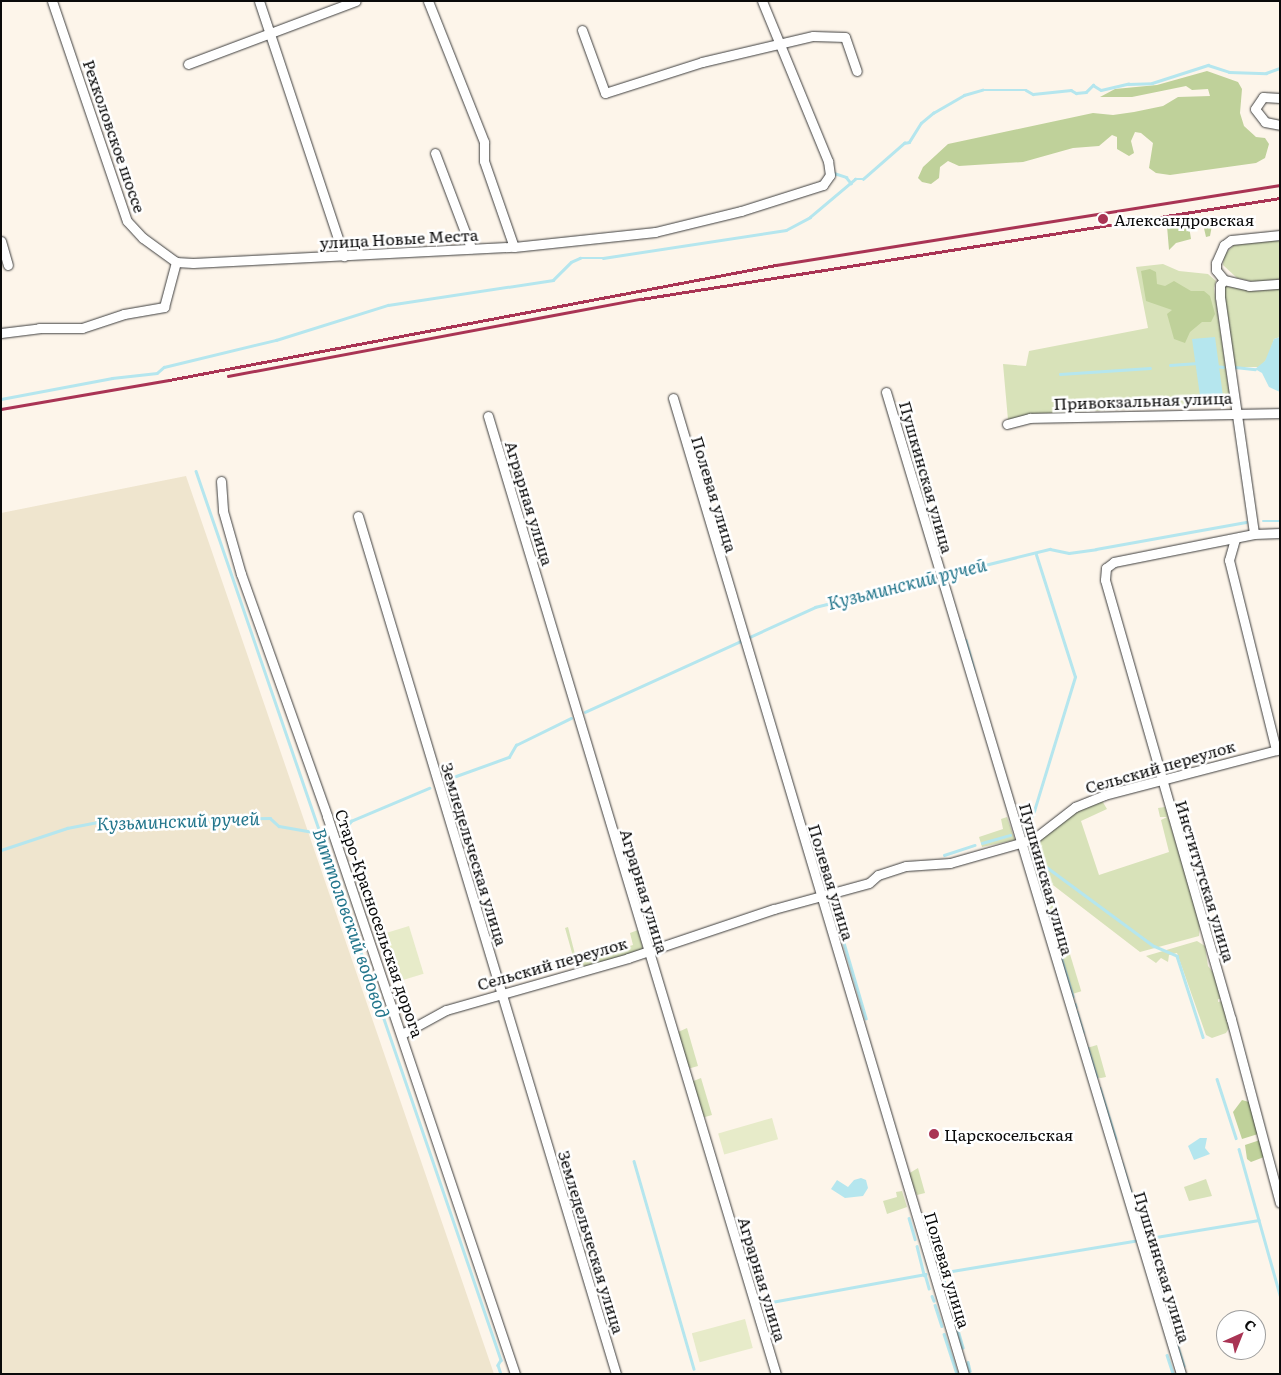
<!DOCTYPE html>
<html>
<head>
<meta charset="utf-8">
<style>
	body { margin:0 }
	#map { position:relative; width:1281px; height:1375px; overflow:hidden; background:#fdf5ea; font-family:Literata,serif }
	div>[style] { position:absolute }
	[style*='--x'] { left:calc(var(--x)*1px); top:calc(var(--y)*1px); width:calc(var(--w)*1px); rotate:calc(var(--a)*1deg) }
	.farmland>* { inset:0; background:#efe5ce }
	.green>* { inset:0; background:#d8e2b9; transform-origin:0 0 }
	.forest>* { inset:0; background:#bfd19a }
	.pitch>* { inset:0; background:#e7ebc9; transform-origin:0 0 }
	.water>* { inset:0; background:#b5e6ee }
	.stream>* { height:2.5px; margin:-1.25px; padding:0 1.25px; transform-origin:1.25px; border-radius:1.25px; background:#b5e6ee }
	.roads { filter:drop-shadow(0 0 1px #3d3d3d) drop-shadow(0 0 1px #3d3d3d) }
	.minor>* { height:9px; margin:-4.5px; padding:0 4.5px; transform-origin:4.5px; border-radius:4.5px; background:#fff }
	.rail>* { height:2.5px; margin:-1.25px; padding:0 1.25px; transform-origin:1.25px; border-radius:1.25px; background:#a93454 }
	.dots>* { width:14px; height:14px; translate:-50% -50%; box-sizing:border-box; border:2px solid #fff; border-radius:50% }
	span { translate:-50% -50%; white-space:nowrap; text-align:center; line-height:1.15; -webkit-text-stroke:5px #fff; paint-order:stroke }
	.street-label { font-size:16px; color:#0a0a0a }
	.poi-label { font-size:16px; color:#0a0a0a }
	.left { translate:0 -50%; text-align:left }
	.water-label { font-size:18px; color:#24768c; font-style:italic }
	.frame { position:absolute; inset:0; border:2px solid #0a0a0a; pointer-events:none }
	.north { position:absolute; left:1216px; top:1310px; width:50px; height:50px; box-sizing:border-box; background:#fff; border:1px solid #9d9d9d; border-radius:50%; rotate:44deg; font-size:14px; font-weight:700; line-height:20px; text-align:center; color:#0a0a0a }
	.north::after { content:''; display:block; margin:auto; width:18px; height:22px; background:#a93454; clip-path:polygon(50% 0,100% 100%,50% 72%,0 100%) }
</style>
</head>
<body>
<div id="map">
	<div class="farmland">
		<div style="clip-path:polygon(186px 476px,494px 1374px,1px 1374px,1px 513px)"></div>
	</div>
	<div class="green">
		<div style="clip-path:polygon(1275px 240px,1280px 241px,1280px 279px,1255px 282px,1237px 278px,1223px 265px,1224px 255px,1234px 245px)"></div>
		<div style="clip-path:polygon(1163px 264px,1179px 271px,1208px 274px,1216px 281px,1214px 288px,1231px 404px,1032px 414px,1008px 420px,1003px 364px,1026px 366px,1029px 351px,1148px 328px,1136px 267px)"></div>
		<div style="clip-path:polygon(1225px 286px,1254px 291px,1280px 289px,1280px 337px,1274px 339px,1268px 358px,1260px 367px,1235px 367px,1223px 294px)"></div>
		<div style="clip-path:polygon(1101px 799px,1107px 809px,1081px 821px,1099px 875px,1169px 852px,1161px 820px,1167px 817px,1160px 817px,1158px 808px,1165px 807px,1200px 923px,1199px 936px,1140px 952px,1049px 882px,1067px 944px,1056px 948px,1026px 849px,1069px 814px)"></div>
		<div style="clip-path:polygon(1007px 817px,1015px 840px,982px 847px,979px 837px,1003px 829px,1001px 819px)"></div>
		<div style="clip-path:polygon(568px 927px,577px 962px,633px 945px,630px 933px,638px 930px,643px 949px,582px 970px,576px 967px,565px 928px)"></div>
		<div style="clip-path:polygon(1197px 941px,1205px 946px,1208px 966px,1215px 975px,1222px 999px,1218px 999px,1218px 1002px,1222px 1001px,1229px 1028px,1226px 1033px,1212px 1038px,1206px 1035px,1177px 953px,1169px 955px,1168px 962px,1161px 958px,1156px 963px,1146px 956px)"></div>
		<div style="left:1069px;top:951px;width:42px;height:11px;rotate:73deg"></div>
		<div style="clip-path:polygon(687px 1028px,698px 1066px,691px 1068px,686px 1067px,676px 1033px)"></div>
		<div style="clip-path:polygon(1097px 1045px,1106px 1077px,1101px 1078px,1095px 1077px,1087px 1048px)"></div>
		<div style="clip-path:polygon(701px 1078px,712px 1115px,705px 1117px,701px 1117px,691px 1082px)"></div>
		<div style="clip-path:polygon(918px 1168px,925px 1193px,917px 1195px,908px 1174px)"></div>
		<div style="clip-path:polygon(1206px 1179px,1212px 1196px,1189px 1201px,1184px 1187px)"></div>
		<div style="clip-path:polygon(902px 1191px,907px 1207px,887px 1214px,883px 1201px,897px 1197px,896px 1192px)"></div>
	</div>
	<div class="forest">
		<div style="clip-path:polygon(1207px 71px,1238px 82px,1242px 89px,1240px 113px,1244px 126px,1256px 137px,1265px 138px,1269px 144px,1265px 158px,1256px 163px,1170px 175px,1156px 173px,1149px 168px,1153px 143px,1141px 133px,1135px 132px,1131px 141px,1134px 153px,1129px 156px,1117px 149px,1117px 137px,1112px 135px,1099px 146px,1073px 148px,1023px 162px,959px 166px,948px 161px,940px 167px,939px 178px,931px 184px,922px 182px,918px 178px,923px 167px,948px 144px,1093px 113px,1113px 115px,1134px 112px,1163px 106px,1178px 97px,1210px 96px,1208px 89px,1192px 90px,1186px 86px,1132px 97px,1100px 97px,1115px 89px,1157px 85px)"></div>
		<div style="clip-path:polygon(1208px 217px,1213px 220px,1210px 236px,1206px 237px,1203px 224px,1189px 226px,1191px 239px,1176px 243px,1169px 250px,1167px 226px)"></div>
		<div style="clip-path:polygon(1150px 269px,1156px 272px,1157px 284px,1165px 286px,1174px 281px,1191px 291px,1204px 291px,1210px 296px,1215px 314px,1211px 322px,1202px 322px,1190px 332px,1185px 343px,1174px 339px,1167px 314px,1172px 310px,1146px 301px,1141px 271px)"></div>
		<div style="clip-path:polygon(1242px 1100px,1249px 1102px,1258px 1134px,1242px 1139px,1233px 1112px)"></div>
		<div style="clip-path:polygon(1260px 1140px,1264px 1157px,1251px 1162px,1247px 1159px,1245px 1145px)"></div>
	</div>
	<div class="pitch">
		<div style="left:409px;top:926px;width:50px;height:24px;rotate:73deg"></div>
		<div style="left:772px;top:1118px;width:22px;height:56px;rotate:74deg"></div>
		<div style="left:745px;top:1319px;width:30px;height:55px;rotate:75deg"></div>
	</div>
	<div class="water">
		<div style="clip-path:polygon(1215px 337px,1223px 396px,1204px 399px,1200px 396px,1192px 339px)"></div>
		<div style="clip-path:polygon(1280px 337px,1280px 392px,1269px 387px,1262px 373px,1255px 369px,1265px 361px,1274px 339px)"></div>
		<div style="clip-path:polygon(1200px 1138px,1207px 1138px,1205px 1148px,1210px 1154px,1194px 1160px,1188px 1146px)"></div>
		<div style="clip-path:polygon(861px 1178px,866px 1180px,868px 1188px,863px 1196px,845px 1198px,831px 1189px,837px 1180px,848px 1187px,854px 1180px)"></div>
	</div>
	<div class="stream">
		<div style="--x:834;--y:173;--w:13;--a:18"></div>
		<div style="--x:846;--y:177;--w:8;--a:50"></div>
		<div style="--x:1170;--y:365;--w:28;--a:-4"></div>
		<div style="--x:1216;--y:366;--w:7;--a:8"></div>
		<div style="--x:1235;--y:367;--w:20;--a:6"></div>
		<div style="--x:1060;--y:374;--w:90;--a:-3.8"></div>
		<div style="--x:1;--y:399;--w:113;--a:-10.7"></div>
		<div style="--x:112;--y:378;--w:45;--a:-6.3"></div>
		<div style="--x:157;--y:373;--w:9;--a:-41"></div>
		<div style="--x:164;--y:367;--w:115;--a:-13.6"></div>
		<div style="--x:276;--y:340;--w:117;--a:-17.4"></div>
		<div style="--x:388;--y:305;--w:167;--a:-8.6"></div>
		<div style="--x:553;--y:280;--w:25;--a:-45"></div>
		<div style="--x:571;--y:262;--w:10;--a:-24"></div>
		<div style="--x:580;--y:258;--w:23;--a:0"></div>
		<div style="--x:603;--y:258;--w:185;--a:-8.7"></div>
		<div style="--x:786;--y:230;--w:27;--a:-28"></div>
		<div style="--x:810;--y:217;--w:59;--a:-40.2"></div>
		<div style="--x:855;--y:179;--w:8;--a:0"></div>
		<div style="--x:863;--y:179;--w:55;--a:-41.3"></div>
		<div style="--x:904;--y:143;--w:5;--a:-11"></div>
		<div style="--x:909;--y:142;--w:22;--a:-58"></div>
		<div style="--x:921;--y:123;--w:16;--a:-40"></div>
		<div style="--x:933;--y:113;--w:36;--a:-30"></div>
		<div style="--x:964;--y:95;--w:19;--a:-16"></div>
		<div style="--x:982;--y:90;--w:44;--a:0"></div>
		<div style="--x:1026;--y:90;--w:8;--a:30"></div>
		<div style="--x:1033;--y:94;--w:38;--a:-6"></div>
		<div style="--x:1071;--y:90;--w:6;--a:31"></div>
		<div style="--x:1076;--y:93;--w:10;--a:-6"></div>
		<div style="--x:1086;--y:92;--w:10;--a:-45"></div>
		<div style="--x:1093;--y:85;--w:9;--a:32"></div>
		<div style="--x:1101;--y:90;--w:28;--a:-13"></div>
		<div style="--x:1128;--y:84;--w:24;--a:-2"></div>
		<div style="--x:1152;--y:83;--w:59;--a:-17.8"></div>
		<div style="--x:1208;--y:65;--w:22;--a:18"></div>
		<div style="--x:1229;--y:72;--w:37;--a:2"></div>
		<div style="--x:1266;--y:73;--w:15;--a:-20"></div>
		<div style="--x:196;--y:471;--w:940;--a:71.06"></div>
		<div style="--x:501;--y:1360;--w:6;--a:121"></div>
		<div style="--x:498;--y:1365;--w:9;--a:72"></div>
		<div style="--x:1263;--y:521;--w:17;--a:0"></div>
		<div style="--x:966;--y:640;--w:31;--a:75"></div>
		<div style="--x:585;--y:712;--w:253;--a:-24.5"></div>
		<div style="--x:815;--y:607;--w:242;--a:-13.9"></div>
		<div style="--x:1050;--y:549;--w:19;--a:12"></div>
		<div style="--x:1069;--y:553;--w:27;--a:-8"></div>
		<div style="--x:1096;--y:549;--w:152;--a:-10.2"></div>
		<div style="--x:445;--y:780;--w:68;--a:-19.8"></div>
		<div style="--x:509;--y:757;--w:14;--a:-60"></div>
		<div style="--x:516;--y:745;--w:61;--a:-26.1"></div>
		<div style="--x:1021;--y:831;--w:5;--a:-22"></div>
		<div style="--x:1026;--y:829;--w:20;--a:-66"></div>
		<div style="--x:1034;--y:811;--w:140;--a:-73"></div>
		<div style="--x:1075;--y:677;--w:128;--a:-107.7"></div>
		<div style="--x:342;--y:833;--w:15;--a:-53"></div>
		<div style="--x:351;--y:821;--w:85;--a:-22.9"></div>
		<div style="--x:982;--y:843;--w:29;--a:-16"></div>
		<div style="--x:1;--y:850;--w:70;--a:-18.4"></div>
		<div style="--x:67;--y:828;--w:36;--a:-11"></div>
		<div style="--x:102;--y:821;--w:168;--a:-1"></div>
		<div style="--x:270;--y:818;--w:12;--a:42"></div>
		<div style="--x:279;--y:826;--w:47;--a:9.9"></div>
		<div style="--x:817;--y:851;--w:39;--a:73"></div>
		<div style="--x:1029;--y:854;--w:155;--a:36.4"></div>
		<div style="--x:1154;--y:946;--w:25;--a:23"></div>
		<div style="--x:1177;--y:956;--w:85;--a:72.2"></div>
		<div style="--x:944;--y:855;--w:32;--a:-18"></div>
		<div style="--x:1040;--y:888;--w:63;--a:73.3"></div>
		<div style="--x:833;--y:905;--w:118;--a:73.7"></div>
		<div style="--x:1060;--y:953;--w:45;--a:73.2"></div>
		<div style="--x:1075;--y:1004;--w:3;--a:72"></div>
		<div style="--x:1077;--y:1012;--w:21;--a:73"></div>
		<div style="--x:1088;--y:1048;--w:30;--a:73"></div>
		<div style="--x:1217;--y:1079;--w:62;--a:72.1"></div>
		<div style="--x:1100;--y:1088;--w:53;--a:72.6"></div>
		<div style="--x:1239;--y:1149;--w:152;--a:74.3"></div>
		<div style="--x:634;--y:1161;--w:216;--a:73.9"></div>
		<div style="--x:1122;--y:1163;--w:34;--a:73"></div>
		<div style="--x:1137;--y:1214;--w:40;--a:71.1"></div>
		<div style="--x:909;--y:1218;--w:22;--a:74"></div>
		<div style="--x:930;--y:1235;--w:28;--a:71"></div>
		<div style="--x:1150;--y:1238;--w:110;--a:-9.4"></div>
		<div style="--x:917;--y:1246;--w:30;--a:76"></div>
		<div style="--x:1153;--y:1265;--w:9;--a:72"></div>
		<div style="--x:941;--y:1268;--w:33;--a:76"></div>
		<div style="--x:940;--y:1273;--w:197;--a:-9.4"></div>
		<div style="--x:1158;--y:1279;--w:24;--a:73"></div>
		<div style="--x:932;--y:1296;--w:5;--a:68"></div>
		<div style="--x:766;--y:1303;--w:162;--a:-10.3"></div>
		<div style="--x:925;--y:1274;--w:15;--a:74"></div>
		<div style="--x:935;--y:1305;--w:22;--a:72"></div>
		<div style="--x:952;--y:1309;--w:40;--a:74"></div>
		<div style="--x:1167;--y:1310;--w:6;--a:72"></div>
		<div style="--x:1169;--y:1318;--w:10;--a:73"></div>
		<div style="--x:944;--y:1334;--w:42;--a:72"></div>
		<div style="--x:1175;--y:1338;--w:29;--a:72"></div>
		<div style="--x:1167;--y:1355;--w:20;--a:72"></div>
		<div style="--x:968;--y:1362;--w:9;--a:77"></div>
	</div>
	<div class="roads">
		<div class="minor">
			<div style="--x:52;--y:1;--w:232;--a:71.2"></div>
			<div style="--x:127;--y:221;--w:23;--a:47"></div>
			<div style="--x:143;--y:238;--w:41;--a:36"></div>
			<div style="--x:176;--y:262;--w:17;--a:3"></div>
			<div style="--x:193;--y:263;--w:321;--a:-2.9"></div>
			<div style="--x:514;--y:247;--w:142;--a:-6.1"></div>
			<div style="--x:655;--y:232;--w:89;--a:-13.7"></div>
			<div style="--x:741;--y:211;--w:86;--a:-17.6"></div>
			<div style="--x:823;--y:185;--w:12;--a:-55"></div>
			<div style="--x:830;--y:175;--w:14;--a:-98"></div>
			<div style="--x:828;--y:161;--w:173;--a:-112.4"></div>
			<div style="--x:259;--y:1;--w:269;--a:71.6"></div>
			<div style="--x:428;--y:1;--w:152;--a:68.3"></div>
			<div style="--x:484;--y:142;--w:19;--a:90"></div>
			<div style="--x:484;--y:161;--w:91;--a:70.8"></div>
			<div style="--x:582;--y:30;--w:67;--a:69.9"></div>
			<div style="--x:605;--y:93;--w:102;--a:-17.7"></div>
			<div style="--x:702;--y:62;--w:114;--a:-13.2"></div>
			<div style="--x:813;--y:36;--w:32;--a:2"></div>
			<div style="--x:845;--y:37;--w:36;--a:71"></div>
			<div style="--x:188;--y:64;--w:179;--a:-20.6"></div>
			<div style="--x:1280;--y:98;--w:17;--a:-177"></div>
			<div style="--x:1263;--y:97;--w:14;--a:124"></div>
			<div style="--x:1255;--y:109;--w:16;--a:52"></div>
			<div style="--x:1265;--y:122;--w:15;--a:11"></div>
			<div style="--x:435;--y:153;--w:102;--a:69.2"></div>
			<div style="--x:1280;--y:235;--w:49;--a:174.2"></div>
			<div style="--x:1231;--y:240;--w:9;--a:144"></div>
			<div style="--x:1224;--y:245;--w:20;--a:114"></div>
			<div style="--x:1216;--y:263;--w:7;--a:90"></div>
			<div style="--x:1216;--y:270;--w:13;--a:51"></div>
			<div style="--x:1224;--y:280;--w:26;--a:13"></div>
			<div style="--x:1249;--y:286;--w:31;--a:-4"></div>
			<div style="--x:1;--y:241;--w:25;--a:74"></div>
			<div style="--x:1224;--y:280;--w:6;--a:129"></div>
			<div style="--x:1220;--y:285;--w:12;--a:90"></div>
			<div style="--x:1220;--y:297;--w:239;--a:81.8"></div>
			<div style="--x:1;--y:333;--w:38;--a:-7"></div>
			<div style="--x:39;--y:328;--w:43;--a:0"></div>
			<div style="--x:82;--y:328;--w:44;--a:-18.4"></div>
			<div style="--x:124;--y:314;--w:41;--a:-9.9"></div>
			<div style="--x:164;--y:307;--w:47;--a:-75.1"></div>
			<div style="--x:886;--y:392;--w:1025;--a:73.28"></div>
			<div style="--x:673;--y:398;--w:1018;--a:73.4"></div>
			<div style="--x:488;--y:416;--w:1000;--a:73.27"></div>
			<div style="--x:1007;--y:424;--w:24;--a:-15"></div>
			<div style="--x:1030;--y:418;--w:250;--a:-1.1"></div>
			<div style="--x:221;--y:481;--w:30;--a:86"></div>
			<div style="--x:223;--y:511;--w:66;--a:74.1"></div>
			<div style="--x:241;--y:574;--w:257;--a:70.4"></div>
			<div style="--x:327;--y:816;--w:589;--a:71.38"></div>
			<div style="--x:358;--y:516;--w:896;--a:73.26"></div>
			<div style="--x:1280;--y:533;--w:26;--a:178"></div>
			<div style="--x:1254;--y:534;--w:143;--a:168.7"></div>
			<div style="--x:1114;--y:562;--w:10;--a:143"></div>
			<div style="--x:1106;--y:568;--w:12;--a:95"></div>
			<div style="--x:1105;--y:580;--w:457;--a:74"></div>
			<div style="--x:1231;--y:1019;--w:190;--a:75.1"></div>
			<div style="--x:1235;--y:539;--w:22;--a:106"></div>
			<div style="--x:1229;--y:560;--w:196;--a:76.1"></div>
			<div style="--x:402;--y:1034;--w:50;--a:-28.6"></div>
			<div style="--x:446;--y:1010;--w:189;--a:-15.9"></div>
			<div style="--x:628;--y:958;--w:154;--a:-18.6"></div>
			<div style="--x:774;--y:909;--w:98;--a:-15.3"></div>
			<div style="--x:869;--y:883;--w:12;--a:-42"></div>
			<div style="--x:878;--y:875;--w:29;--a:-18"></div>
			<div style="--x:906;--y:866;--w:44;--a:-3.9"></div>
			<div style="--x:950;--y:863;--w:73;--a:-15.9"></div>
			<div style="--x:1020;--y:843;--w:16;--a:-18"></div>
			<div style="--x:1035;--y:838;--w:51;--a:-37.8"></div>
			<div style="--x:1075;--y:807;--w:31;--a:-22"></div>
			<div style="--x:1104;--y:795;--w:182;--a:-14.6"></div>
		</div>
	</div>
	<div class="rail">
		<div style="--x:228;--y:376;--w:420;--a:-10.6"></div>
		<div style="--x:641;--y:299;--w:647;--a:-8.98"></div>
		<div style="--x:1;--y:409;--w:170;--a:-9.8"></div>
		<div style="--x:169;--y:380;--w:618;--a:-10.73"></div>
		<div style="--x:776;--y:265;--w:510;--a:-9.02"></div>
	</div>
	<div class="dots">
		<div style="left:1103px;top:219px;background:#a93454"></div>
		<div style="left:934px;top:1134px;background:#a93454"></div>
	</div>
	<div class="street-label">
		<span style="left:115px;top:136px;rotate:71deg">Рехколовское шоссе</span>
		<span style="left:399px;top:238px;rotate:-3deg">улица Новые Места</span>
		<span style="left:1143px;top:400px;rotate:-2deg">Привокзальная улица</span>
		<span style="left:927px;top:477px;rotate:74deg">Пушкинская улица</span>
		<span style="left:715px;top:494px;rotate:73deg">Полевая улица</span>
		<span style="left:530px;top:503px;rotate:73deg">Аграрная улица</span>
		<span style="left:1160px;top:766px;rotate:-16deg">Сельский переулок</span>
		<span style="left:475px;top:854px;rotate:73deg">Земледельческая улица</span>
		<span style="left:1047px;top:879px;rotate:74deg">Пушкинская улица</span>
		<span style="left:1206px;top:881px;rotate:73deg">Институтская улица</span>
		<span style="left:832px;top:882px;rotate:73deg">Полевая улица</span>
		<span style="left:645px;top:891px;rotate:73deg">Аграрная улица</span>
		<span style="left:380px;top:923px;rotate:71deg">Старо-Красносельская дорога</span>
		<span style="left:552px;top:963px;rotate:-16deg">Сельский переулок</span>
		<span style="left:592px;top:1242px;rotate:73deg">Земледельческая улица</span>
		<span style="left:1163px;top:1267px;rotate:73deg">Пушкинская улица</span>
		<span style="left:948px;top:1270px;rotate:73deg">Полевая улица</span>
		<span style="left:763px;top:1279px;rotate:73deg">Аграрная улица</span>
	</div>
	<div class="poi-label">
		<span class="left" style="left:1114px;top:219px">Александровская</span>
		<span class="left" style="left:944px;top:1134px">Царскосельская</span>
	</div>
	<div class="water-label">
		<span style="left:907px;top:584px;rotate:-14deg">Кузьминский ручей</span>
		<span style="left:178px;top:821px;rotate:-2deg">Кузьминский ручей</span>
		<span style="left:351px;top:923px;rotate:71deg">Виттоловский водовод</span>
	</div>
	<div class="frame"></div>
	<div class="north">С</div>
</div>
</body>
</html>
